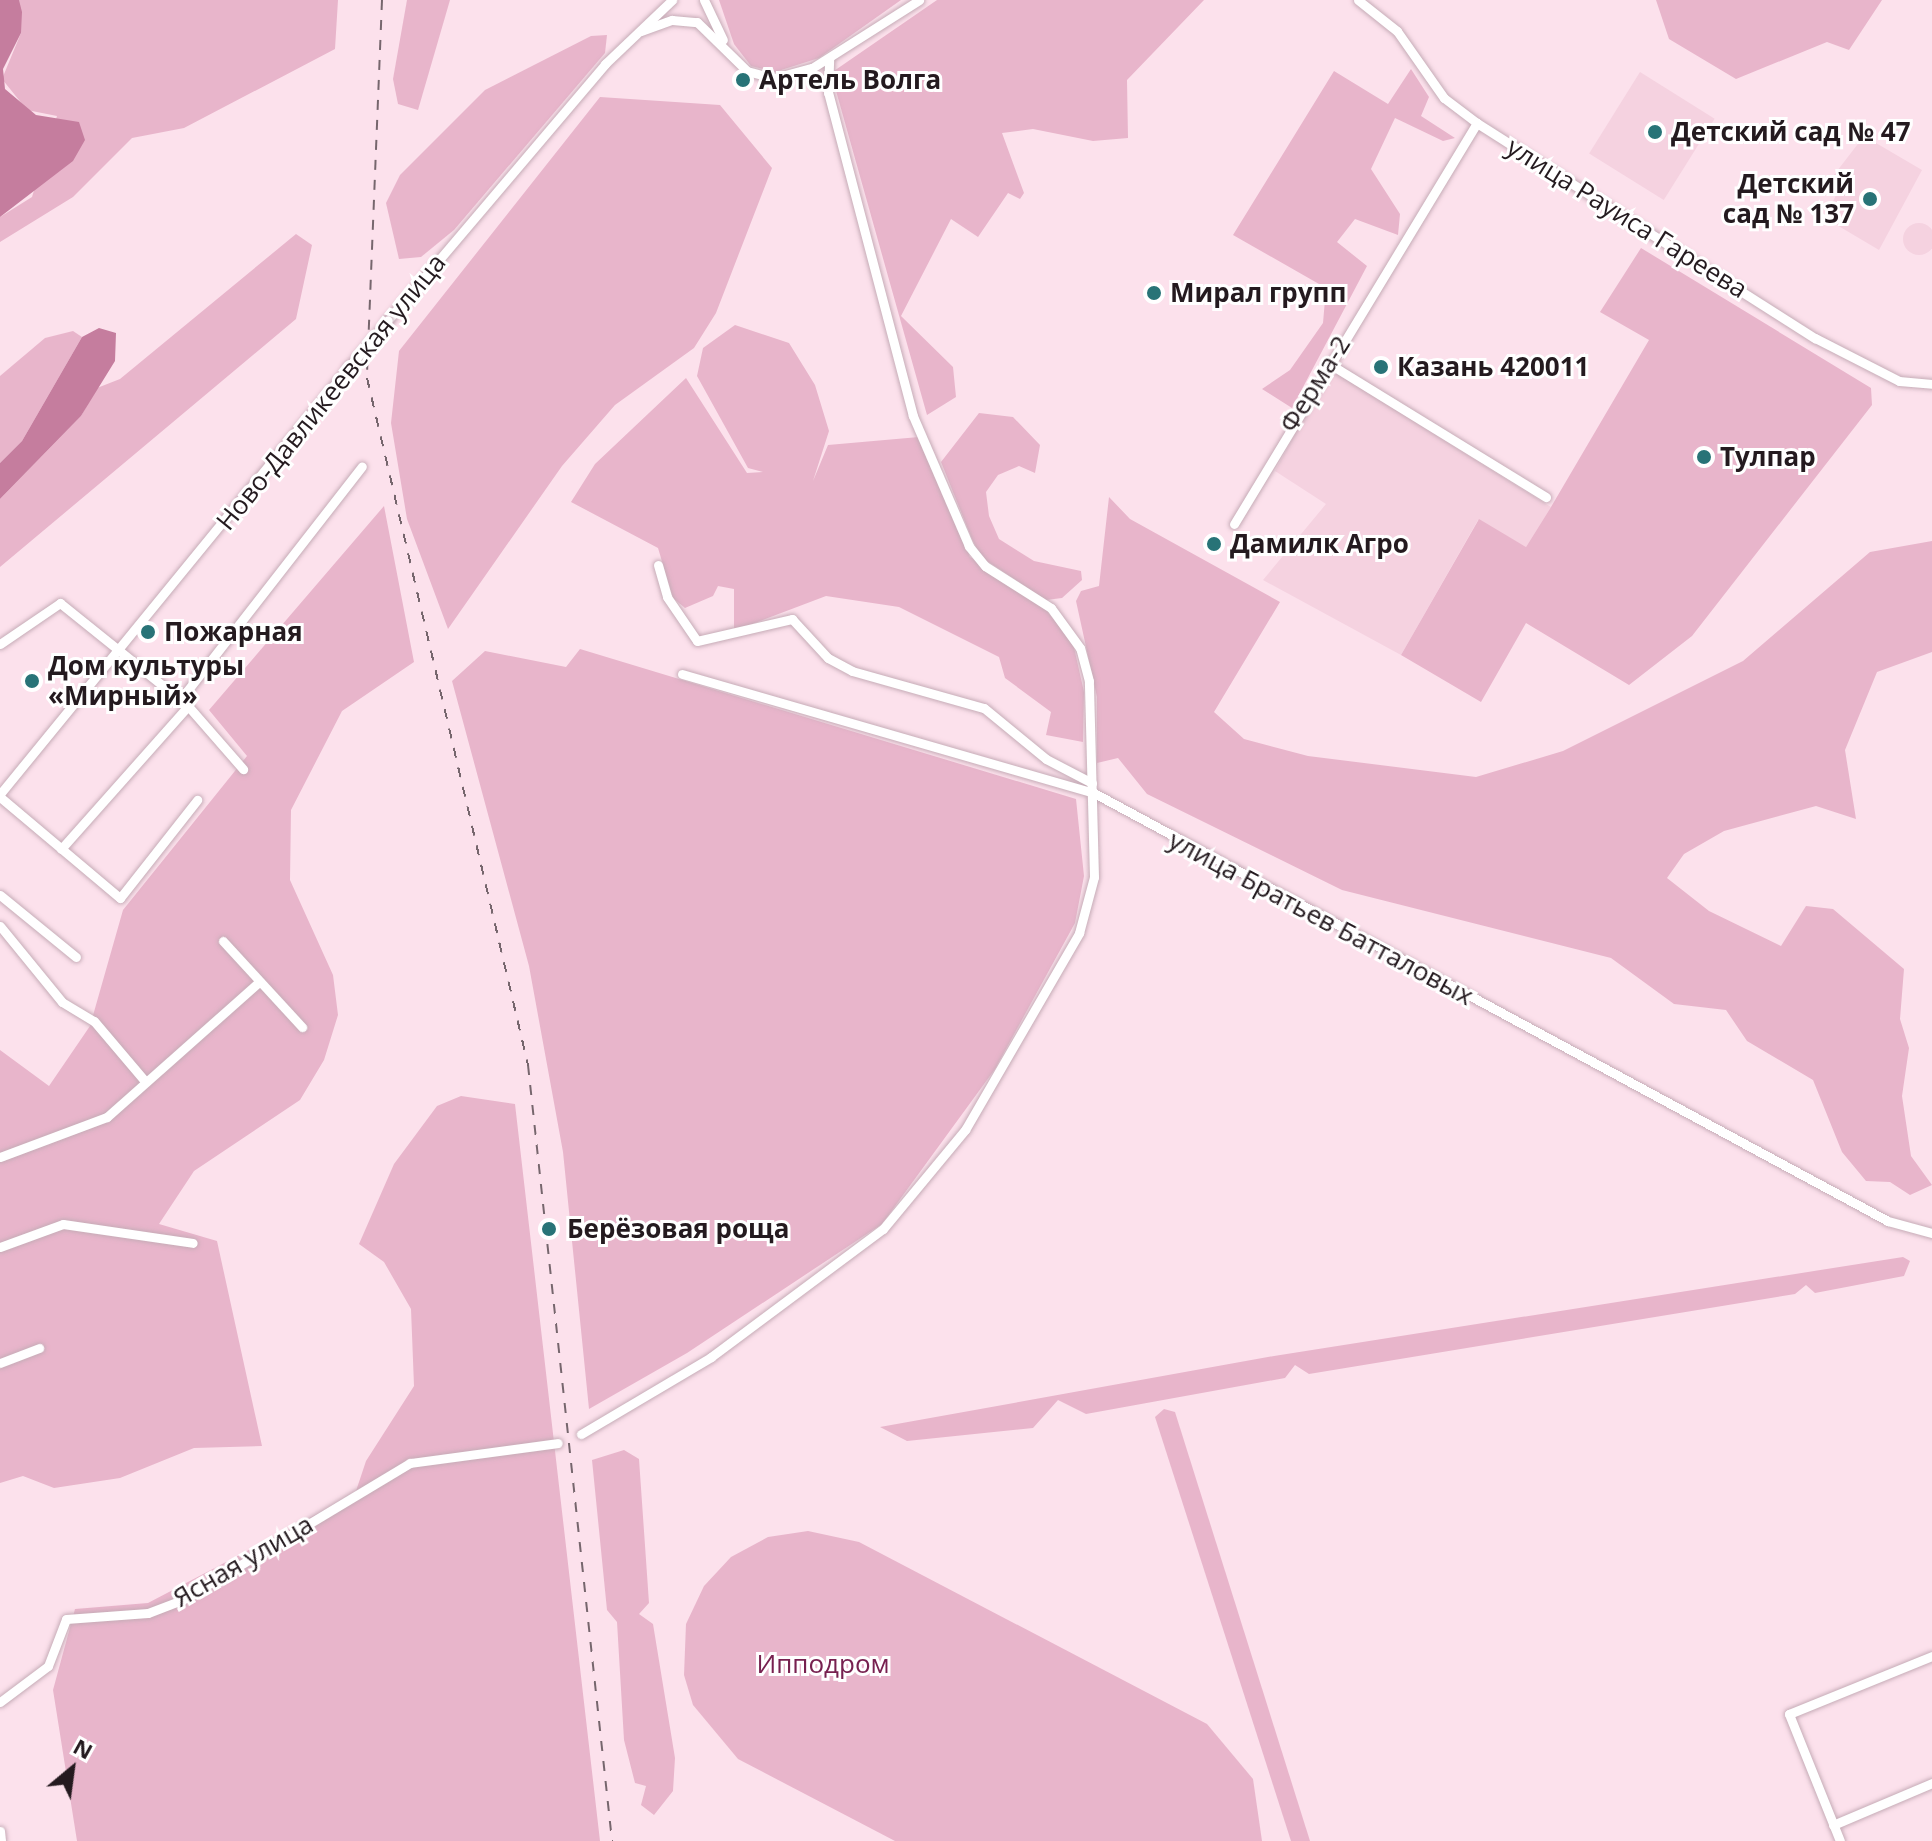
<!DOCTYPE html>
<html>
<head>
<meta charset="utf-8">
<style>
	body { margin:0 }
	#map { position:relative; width:1932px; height:1841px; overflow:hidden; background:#fce1ec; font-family:"Open Sans",sans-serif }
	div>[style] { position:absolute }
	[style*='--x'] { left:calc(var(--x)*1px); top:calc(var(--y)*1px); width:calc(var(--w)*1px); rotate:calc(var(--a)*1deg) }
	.built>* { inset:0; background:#f5d2e0; transform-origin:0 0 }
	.round { border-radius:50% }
	.green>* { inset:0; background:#e8b5cb }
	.water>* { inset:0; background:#c57d9e }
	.roads { filter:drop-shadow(0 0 2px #c6acb7) drop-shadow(0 0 2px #c6acb7) }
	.minor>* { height:9px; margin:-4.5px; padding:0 4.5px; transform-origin:4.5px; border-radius:4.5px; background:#fff }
	.rail>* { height:2px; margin-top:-1px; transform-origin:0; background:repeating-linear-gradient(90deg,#76666d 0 10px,transparent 0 20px) }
	.bridges { filter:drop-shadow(0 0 2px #c6acb7) drop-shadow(0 0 2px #c6acb7) }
	.minor-bridge>* { height:9px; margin:-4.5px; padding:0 4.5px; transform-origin:4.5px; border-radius:4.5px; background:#fff }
	.dots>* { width:22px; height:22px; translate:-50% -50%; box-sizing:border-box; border:4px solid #fff; border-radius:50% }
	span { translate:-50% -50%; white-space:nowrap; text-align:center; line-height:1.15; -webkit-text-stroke:6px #fff; paint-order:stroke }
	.poi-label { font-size:26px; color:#241a1f; font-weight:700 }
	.left { translate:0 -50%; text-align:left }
	.right { translate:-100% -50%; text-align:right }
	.street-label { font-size:26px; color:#241a1f }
	.park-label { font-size:26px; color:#772150 }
	.north { position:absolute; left:32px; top:1729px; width:80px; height:80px; -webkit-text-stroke:6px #fff; paint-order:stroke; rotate:29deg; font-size:22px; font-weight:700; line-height:32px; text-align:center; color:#241a1f }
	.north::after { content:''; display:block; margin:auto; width:28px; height:36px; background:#241a1f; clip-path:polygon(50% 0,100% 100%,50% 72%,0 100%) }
</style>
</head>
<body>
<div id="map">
	<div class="built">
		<div style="left:1640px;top:72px;width:88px;height:96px;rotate:32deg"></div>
		<div style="clip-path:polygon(1864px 136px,1922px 170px,1879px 250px,1825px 218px,1838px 191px,1827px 184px)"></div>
		<div class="round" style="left:1903px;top:223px;width:32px;height:32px"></div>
		<div style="clip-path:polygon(1330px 369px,1551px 507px,1526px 547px,1478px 520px,1401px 655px,1263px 580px,1326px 504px,1275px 471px)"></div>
	</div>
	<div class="green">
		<div style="clip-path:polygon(19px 0,338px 0,335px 49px,184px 128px,132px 138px,73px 197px,0 242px,0 217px,32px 197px,57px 116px,27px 110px,2px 79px,21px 33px)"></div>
		<div style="clip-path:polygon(407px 0,450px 0,418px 110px,398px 104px,393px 79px)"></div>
		<div style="clip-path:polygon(719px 0,901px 0,819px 58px,775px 72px,751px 66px,734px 44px)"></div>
		<div style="clip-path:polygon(937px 0,1204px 0,1127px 80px,1128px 138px,1093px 141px,1033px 129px,1002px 133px,1024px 193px,1020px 199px,1008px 193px,978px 237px,951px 219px,901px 316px,953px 367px,956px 397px,927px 415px,831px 73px)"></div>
		<div style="clip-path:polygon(1656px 0,1882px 0,1849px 50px,1827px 42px,1736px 79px,1669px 39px)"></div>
		<div style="clip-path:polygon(607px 35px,605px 53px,454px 230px,421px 257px,399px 259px,386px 203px,400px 175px,485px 90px,591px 36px)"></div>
		<div style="clip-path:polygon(1411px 69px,1429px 97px,1421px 116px,1455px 138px,1443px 141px,1395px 118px,1371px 169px,1400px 214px,1398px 235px,1355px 219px,1337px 242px,1367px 266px,1292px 408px,1262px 389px,1290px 370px,1323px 323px,1326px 288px,1233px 235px,1334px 71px,1388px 104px)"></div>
		<div style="clip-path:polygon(600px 97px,720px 105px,772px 168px,716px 313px,694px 348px,615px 405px,562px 466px,448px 629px,407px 519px,391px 423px,399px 351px)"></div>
		<div style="clip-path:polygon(296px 234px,312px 245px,296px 319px,0 567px,0 499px,81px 416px,97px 388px,120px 379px)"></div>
		<div style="clip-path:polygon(1641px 248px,1871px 388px,1872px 405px,1692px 636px,1629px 685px,1526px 623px,1481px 702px,1401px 655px,1479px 519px,1526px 547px,1551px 507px,1649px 340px,1600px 312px)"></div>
		<div style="clip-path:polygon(735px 325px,789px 343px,815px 385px,829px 431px,813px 481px,828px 445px,919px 437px,970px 557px,1041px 604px,1073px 643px,1084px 692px,1083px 742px,1046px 735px,1051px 712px,1005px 678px,999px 657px,899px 607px,826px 596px,734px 631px,734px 589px,718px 586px,713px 596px,685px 608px,673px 598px,658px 548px,571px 502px,595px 464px,686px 378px,747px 473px,763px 472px,748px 468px,697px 376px,703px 348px)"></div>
		<div style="clip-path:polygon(73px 331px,82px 337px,22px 441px,0 463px,0 376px,45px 338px)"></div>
		<div style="clip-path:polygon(979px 413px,1013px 417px,1040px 445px,1035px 473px,1019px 466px,998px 475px,986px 492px,989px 516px,999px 539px,1034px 561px,1081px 571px,1082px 580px,1062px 598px,1046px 600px,981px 557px,972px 539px,941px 462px)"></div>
		<div style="clip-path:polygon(1109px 497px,1130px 519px,1280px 602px,1214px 712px,1244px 739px,1308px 756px,1476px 777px,1563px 751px,1743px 661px,1870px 552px,1932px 541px,1932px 652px,1877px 672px,1845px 750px,1856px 819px,1816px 806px,1724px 831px,1684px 854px,1667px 878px,1709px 911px,1781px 946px,1806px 906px,1833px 909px,1904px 969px,1900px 1019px,1909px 1048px,1902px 1096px,1911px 1156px,1932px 1185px,1910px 1195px,1890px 1182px,1866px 1181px,1842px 1152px,1813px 1080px,1747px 1041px,1726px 1010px,1674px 1004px,1611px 958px,1342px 890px,1147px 794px,1118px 758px,1097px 763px,1097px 697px,1076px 601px,1081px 591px,1099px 586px)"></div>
		<div style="clip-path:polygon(384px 506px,414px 662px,342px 711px,291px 810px,290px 880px,333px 975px,338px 1015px,324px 1060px,300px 1100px,194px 1171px,159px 1224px,217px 1241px,262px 1446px,194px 1448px,120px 1478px,54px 1488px,23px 1476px,0 1483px,0 1050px,49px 1086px,90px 1026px,123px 910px,247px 756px,209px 710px)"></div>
		<div style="clip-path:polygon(580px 649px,1076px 799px,1084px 876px,1075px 923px,995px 1069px,882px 1224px,687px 1353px,589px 1409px,563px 1152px,529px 966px,452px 681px,485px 651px,566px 667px)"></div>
		<div style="clip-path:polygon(461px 1096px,515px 1104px,600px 1841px,77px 1841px,53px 1690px,75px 1609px,148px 1603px,355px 1494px,366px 1461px,414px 1386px,411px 1309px,384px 1262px,359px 1244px,394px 1164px,437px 1106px)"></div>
		<div style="clip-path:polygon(1903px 1257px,1910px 1261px,1904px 1276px,1815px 1293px,1806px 1285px,1795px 1294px,1309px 1374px,1295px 1365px,1285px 1378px,1086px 1414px,1058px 1400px,1033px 1428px,907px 1441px,880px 1427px,1274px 1356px)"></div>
		<div style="clip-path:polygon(1164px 1409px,1175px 1412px,1310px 1841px,1291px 1841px,1155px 1417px)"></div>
		<div style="clip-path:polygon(624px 1450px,639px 1459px,649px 1603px,639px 1614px,653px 1624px,675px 1758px,673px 1791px,654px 1815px,641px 1805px,646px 1786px,635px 1783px,624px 1740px,617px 1622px,607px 1610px,592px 1460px)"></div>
		<div style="clip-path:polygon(808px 1531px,859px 1542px,1207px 1724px,1253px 1779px,1262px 1841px,895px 1841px,738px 1759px,693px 1705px,684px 1675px,686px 1624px,704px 1586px,731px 1557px,768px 1537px)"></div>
	</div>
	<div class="water">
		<div style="clip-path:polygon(0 0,19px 0,22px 12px,21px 33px,3px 69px,5px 89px,36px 115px,79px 122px,85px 140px,73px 161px,0 217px)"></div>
		<div style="clip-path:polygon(99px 328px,116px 333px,115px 361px,81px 416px,0 499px,0 463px,22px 441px,82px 337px)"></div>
	</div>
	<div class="roads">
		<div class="minor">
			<div style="--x:704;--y:0;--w:44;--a:64.6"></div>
			<div style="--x:1358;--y:0;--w:50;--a:38.5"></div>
			<div style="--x:1397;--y:31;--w:82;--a:55"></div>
			<div style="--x:1444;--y:98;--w:41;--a:37.1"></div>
			<div style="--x:1477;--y:123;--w:401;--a:32.5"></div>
			<div style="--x:1815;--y:338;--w:94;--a:27.1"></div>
			<div style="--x:1899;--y:381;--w:33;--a:5"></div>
			<div style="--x:641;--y:31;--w:33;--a:-20"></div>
			<div style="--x:672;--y:20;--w:25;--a:5"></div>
			<div style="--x:697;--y:22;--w:70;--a:44.4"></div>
			<div style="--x:747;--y:71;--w:28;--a:15"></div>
			<div style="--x:774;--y:78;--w:39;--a:-15"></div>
			<div style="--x:812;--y:68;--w:127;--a:-32.4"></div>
			<div style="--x:388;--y:320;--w:336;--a:-49.7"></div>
			<div style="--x:605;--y:64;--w:93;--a:-43.7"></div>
			<div style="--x:1328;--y:363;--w:256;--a:31.6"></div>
			<div style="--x:1234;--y:524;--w:469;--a:-58.8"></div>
			<div style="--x:658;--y:565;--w:33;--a:74"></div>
			<div style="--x:667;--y:597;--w:53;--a:55.7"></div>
			<div style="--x:697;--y:641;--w:98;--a:-13"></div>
			<div style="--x:792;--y:619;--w:53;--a:47.3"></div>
			<div style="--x:828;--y:658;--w:27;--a:28"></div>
			<div style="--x:852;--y:671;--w:137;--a:15.7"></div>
			<div style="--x:984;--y:708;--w:80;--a:39.4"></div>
			<div style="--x:1046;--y:759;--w:52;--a:27.6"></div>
			<div style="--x:0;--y:644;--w:73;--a:-34.3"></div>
			<div style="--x:60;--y:603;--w:164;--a:38.8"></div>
			<div style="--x:188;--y:706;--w:84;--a:48.9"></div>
			<div style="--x:682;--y:674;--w:429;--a:16.1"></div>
			<div style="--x:1094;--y:793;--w:902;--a:28.33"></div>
			<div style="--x:1888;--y:1221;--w:46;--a:15.3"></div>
			<div style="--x:180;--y:700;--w:296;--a:-52.1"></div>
			<div style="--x:0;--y:794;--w:550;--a:-50.75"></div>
			<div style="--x:0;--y:797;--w:157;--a:40.1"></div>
			<div style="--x:120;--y:898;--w:125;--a:-51.8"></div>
			<div style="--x:61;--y:849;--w:191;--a:-48.4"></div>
			<div style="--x:0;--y:895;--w:98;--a:39.2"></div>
			<div style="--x:0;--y:926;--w:98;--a:50.8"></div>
			<div style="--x:62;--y:1002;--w:37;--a:31"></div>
			<div style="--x:94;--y:1021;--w:77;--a:49.7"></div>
			<div style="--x:223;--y:941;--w:117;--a:47.4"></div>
			<div style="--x:0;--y:1157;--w:114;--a:-20.5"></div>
			<div style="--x:107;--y:1117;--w:203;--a:-41.6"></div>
			<div style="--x:0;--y:1247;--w:67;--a:-20.1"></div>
			<div style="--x:63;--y:1224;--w:131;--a:8.3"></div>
			<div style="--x:0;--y:1363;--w:42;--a:-21"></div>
			<div style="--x:581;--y:1434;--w:151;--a:-30.6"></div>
			<div style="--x:711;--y:1357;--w:214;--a:-36.7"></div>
			<div style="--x:883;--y:1229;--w:129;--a:-50.4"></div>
			<div style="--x:965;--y:1130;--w:228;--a:-59.9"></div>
			<div style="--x:1079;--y:933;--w:58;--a:-75"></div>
			<div style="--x:1094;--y:877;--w:196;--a:-91.5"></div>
			<div style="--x:1089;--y:681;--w:34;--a:-105"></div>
			<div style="--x:1080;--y:648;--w:49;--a:-125.9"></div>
			<div style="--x:1051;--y:608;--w:78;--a:-147.5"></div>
			<div style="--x:985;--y:566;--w:26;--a:-129"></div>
			<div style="--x:969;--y:546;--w:142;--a:-113.3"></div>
			<div style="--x:913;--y:416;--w:334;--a:-104.7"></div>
			<div style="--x:828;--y:93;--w:35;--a:-88"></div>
			<div style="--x:0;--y:1702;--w:60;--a:-36.9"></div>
			<div style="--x:48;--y:1666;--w:50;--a:-69"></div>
			<div style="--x:66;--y:1619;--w:82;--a:-4.2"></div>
			<div style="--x:148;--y:1613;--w:36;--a:-21"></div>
			<div style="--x:182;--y:1600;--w:266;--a:-31"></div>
			<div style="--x:410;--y:1463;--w:149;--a:-7.7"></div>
			<div style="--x:1833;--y:1825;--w:108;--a:-23"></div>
			<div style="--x:0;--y:1831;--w:10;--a:84"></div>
			<div style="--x:1840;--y:1841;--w:137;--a:-111.9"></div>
			<div style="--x:1789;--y:1714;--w:154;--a:-22.1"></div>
		</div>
	</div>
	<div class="rail">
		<div style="--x:382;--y:0;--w:378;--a:92.3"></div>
		<div style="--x:367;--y:378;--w:706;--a:76.81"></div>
		<div style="--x:528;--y:1065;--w:781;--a:83.82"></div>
	</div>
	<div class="bridges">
		<div class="minor-bridge">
			<div style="--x:348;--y:368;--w:62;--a:-50.2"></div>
		</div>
	</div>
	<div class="dots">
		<div style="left:743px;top:80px;background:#287377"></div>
		<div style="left:1655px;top:132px;background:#287377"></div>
		<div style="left:1870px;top:199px;background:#287377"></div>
		<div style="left:1154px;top:293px;background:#287377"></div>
		<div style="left:1381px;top:367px;background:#287377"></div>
		<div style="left:1704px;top:457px;background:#287377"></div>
		<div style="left:1214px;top:544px;background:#287377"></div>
		<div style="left:148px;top:632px;background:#287377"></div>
		<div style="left:32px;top:681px;background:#287377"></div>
		<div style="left:549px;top:1229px;background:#287377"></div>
	</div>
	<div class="poi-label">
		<span class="left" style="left:759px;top:80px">Артель Волга</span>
		<span class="left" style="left:1671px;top:132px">Детский сад № 47</span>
		<span class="right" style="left:1854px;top:199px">Детский<br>сад № 137</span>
		<span class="left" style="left:1170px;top:293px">Мирал групп</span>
		<span class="left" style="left:1397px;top:367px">Казань 420011</span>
		<span class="left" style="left:1720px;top:457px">Тулпар</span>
		<span class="left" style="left:1230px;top:544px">Дамилк Агро</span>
		<span class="left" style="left:164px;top:632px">Пожарная</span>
		<span class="left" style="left:48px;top:681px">Дом культуры<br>«Мирный»</span>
		<span class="left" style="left:567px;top:1229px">Берёзовая роща</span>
	</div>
	<div class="street-label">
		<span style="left:1627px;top:218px;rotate:32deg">улица Рауиса Гареева</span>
		<span style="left:1315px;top:384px;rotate:-58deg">Ферма-2</span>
		<span style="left:331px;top:392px;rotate:-51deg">Ново-Давликеевская улица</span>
		<span style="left:1321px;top:918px;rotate:28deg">улица Братьев Батталовых</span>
		<span style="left:243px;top:1561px;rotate:-30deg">Ясная улица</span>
	</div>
	<div class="park-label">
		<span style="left:823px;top:1664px">Ипподром</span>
	</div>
	<div class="north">N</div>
</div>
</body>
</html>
